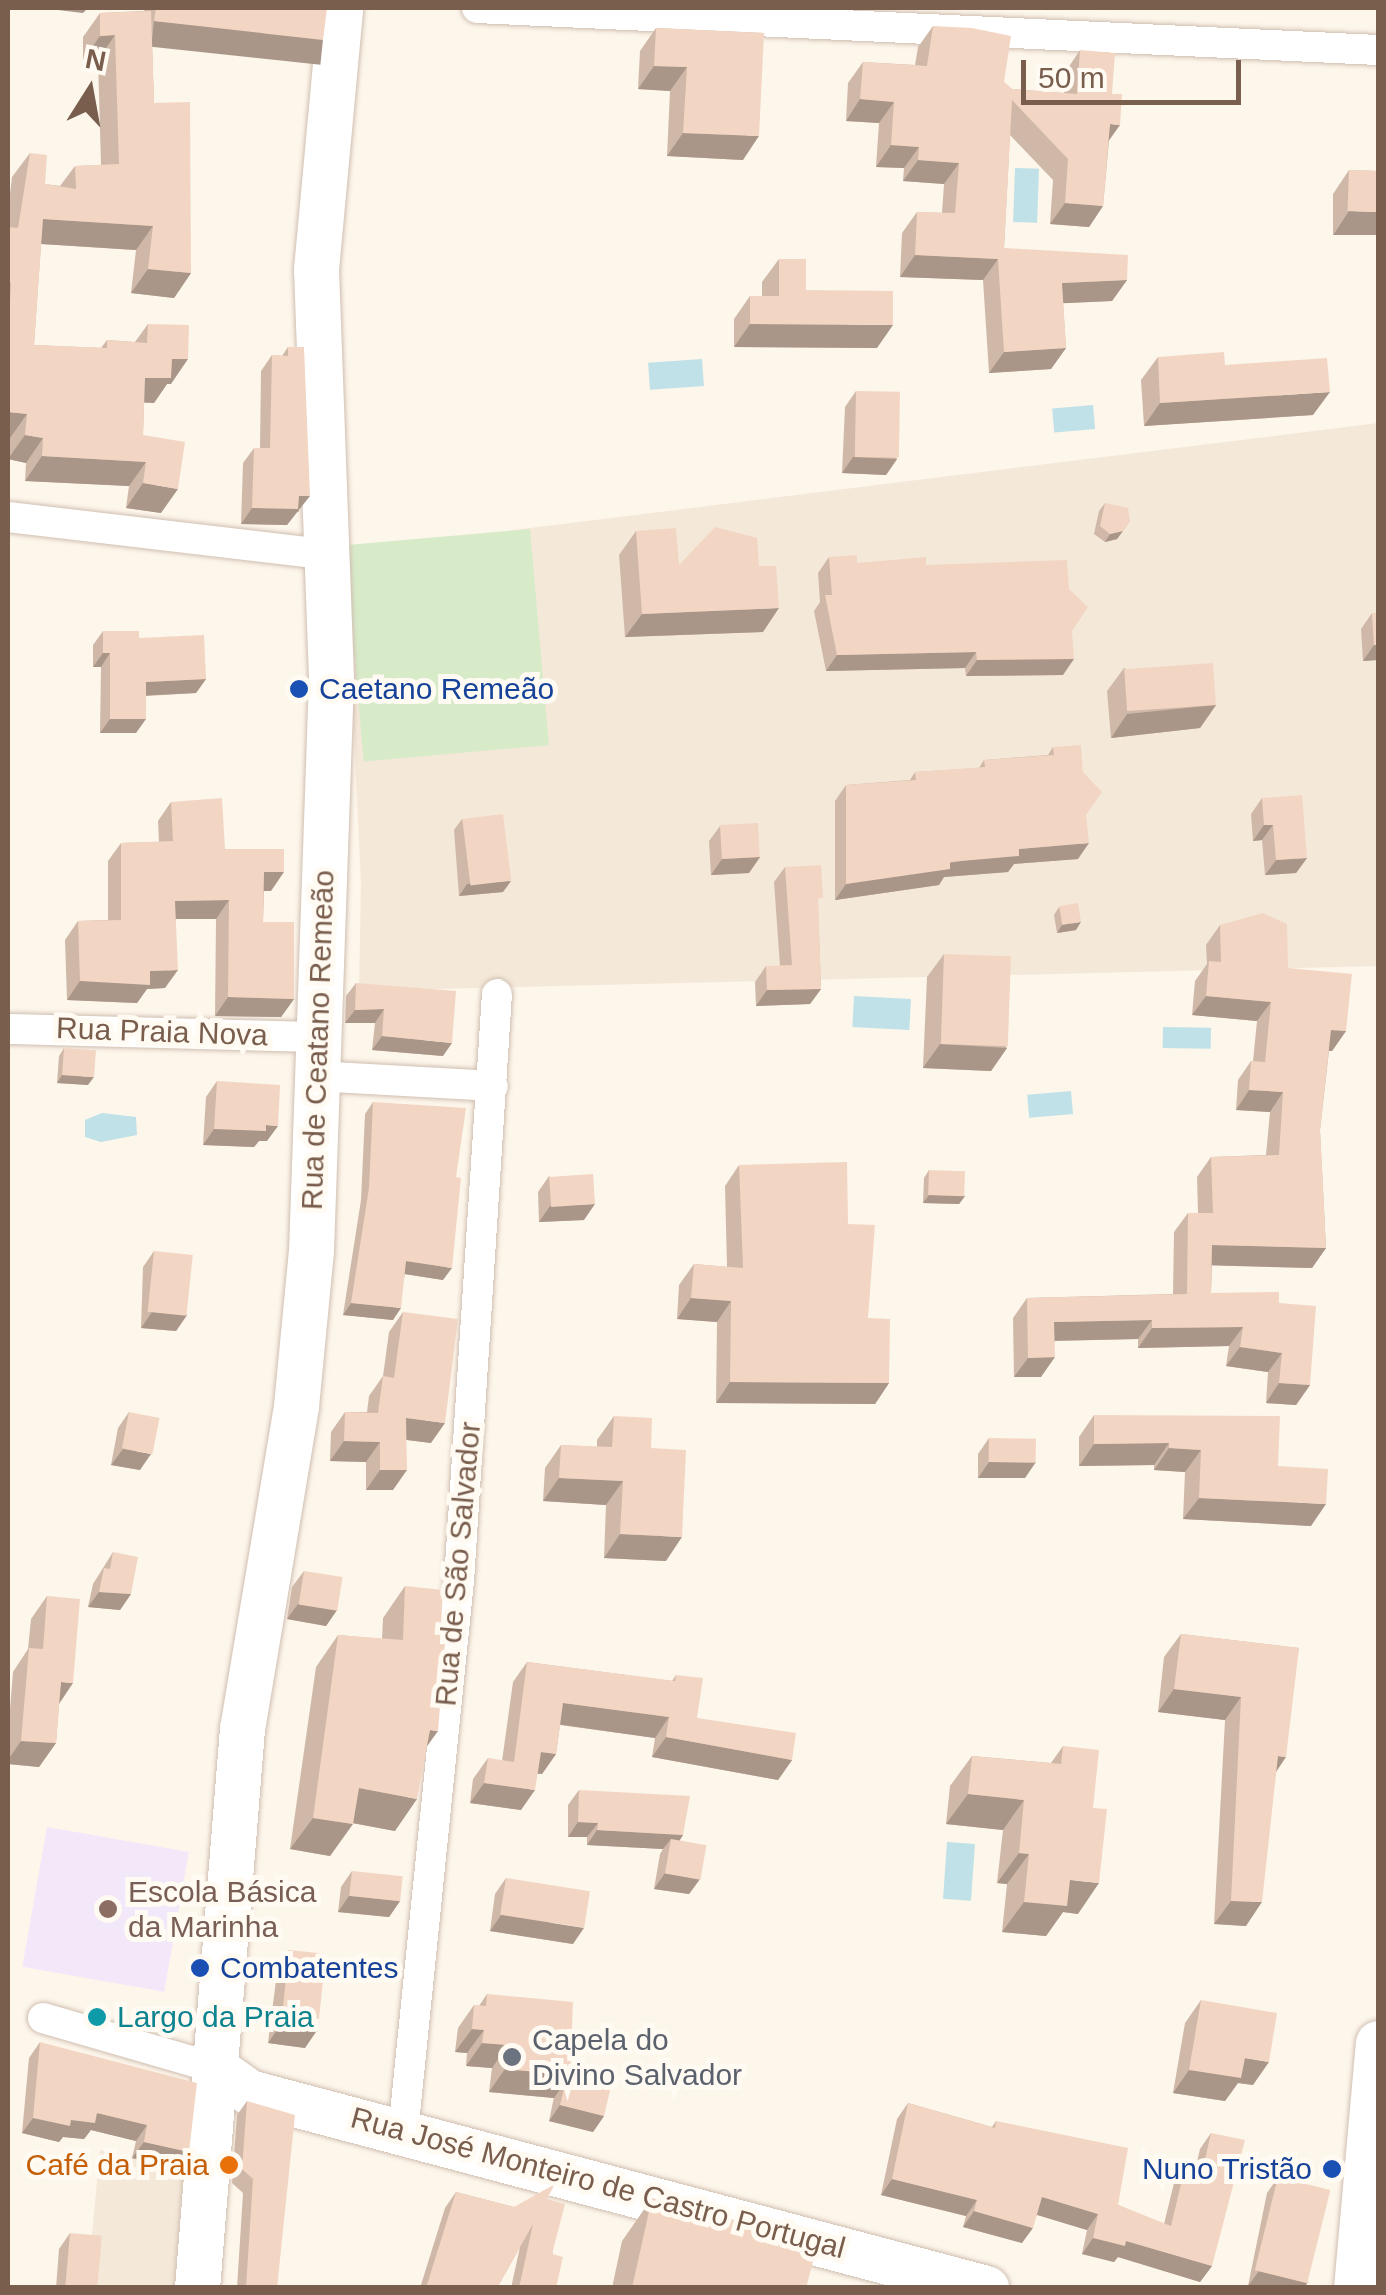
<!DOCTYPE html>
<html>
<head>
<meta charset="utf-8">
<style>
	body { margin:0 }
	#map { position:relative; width:1386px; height:2295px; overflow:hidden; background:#fdf6eb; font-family:Arial,sans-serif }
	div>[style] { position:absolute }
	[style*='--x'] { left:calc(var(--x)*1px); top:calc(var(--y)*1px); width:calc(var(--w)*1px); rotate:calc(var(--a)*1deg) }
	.residential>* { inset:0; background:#f4e8d9 }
	.education>* { inset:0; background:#f3e7fa; transform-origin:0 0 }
	.green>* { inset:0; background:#d7ebc9; transform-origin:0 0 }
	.water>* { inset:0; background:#bfe1e7; transform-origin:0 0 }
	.roads { filter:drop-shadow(0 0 2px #d0beb0) drop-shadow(0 0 2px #d0beb0) }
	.street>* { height:30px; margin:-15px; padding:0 15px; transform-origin:15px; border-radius:15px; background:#fff }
	.secondary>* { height:45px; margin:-22.5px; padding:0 22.5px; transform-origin:22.5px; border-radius:22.5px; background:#fff }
	.wall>* { inset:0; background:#d0b8a8 }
	.shaded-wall>* { inset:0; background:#a99688; transform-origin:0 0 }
	.building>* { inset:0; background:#f2d6c3; transform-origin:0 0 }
	.dots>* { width:28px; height:28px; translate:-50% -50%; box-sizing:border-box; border:5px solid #fffaf2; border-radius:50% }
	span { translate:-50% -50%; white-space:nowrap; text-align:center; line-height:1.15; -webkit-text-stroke:10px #fffaf2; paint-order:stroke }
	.transit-label { font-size:30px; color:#164399 }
	.left { translate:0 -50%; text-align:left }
	.right { translate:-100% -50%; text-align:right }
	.street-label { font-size:30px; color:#795d4d }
	.education-label { font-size:30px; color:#785e54 }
	.culture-label { font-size:30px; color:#0d838f }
	.worship-label { font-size:30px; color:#5b616d }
	.food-label { font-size:30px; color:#c56008 }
	.frame { position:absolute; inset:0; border:10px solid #795d4d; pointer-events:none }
	.north { position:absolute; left:40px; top:40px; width:100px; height:100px; -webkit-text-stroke:8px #fffaf2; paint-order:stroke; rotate:11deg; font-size:28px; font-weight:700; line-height:40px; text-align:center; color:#795d4d }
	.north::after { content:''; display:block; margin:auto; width:35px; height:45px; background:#795d4d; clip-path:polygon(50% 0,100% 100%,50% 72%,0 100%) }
	.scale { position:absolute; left:1021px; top:60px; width:220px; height:45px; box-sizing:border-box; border:5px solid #795d4d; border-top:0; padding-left:12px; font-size:30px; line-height:35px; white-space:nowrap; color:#795d4d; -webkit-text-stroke:8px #fffaf2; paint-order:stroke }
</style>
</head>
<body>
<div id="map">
	<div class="residential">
		<div style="clip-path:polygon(1378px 423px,1378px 966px,359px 991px,361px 883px,345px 551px)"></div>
		<div style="clip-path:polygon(100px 2150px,184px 2170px,174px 2287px,87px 2288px)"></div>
	</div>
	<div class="education">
		<div style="left:47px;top:1827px;width:144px;height:142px;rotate:10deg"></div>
	</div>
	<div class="green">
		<div style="left:530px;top:529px;width:217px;height:186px;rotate:85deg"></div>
	</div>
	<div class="water">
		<div style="left:1015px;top:168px;width:24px;height:54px;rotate:2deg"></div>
		<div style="left:702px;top:359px;width:27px;height:54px;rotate:86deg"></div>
		<div style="left:1093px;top:405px;width:24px;height:41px;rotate:85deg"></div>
		<div style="left:854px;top:996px;width:57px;height:31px;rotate:3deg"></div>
		<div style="left:1163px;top:1027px;width:48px;height:21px;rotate:1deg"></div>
		<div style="left:1071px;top:1091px;width:23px;height:44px;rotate:85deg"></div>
		<div style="clip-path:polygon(102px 1113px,136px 1117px,137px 1135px,101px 1142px,85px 1137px,85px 1120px)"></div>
		<div style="left:947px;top:1842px;width:28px;height:57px;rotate:4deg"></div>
	</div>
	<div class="roads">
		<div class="street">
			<div style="--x:477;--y:8;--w:902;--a:2.67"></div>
			<div style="--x:8;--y:517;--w:317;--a:6.7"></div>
			<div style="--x:8;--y:1029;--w:309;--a:1.5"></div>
			<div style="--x:316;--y:1076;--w:177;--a:3.2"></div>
			<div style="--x:43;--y:2018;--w:179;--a:16.2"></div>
			<div style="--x:403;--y:2133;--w:555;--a:-84.21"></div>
			<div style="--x:459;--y:1581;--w:588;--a:-86.3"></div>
		</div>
		<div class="secondary">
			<div style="--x:215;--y:2068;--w:42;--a:35.2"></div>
			<div style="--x:249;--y:2092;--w:763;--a:14.89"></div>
			<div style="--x:197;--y:2288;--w:561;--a:-85.4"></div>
			<div style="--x:242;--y:1729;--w:327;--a:-80.5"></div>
			<div style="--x:296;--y:1406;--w:156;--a:-84.5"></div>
			<div style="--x:311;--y:1251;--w:573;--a:-88"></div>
			<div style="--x:331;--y:678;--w:409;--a:-92.1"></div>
			<div style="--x:316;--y:269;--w:262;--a:-84.7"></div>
			<div style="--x:1356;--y:2288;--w:246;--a:-84.9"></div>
		</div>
	</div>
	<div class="wall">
		<div style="clip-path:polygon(145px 8px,327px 8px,308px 61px,152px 43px,154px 103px,191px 273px,174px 298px,131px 293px,136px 250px,41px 244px,34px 345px,101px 348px,107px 340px,135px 342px,148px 324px,171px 384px,167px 384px,154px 403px,144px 402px,143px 435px,161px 513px,126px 508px,129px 486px,25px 481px,26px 463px,8px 459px,10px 438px,8px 438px,8px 211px,12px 177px,30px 153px,45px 184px,60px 186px,75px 166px,101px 165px,98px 60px,83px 60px,83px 37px,100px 13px,144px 11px)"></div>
		<div style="clip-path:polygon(933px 26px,1012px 89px,1064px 93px,1066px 71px,1080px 50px,1109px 141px,1103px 206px,1089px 227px,1050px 224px,1053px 180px,1010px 135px,1004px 248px,1127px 280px,1112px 301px,1063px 303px,1066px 348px,1051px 369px,989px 373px,983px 280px,900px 277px,902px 233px,917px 212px,942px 213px,944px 184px,903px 181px,904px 168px,876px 167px,879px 123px,846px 121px,848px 83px,863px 62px,915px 65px,918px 47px)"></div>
		<div style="clip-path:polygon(656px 28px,764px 33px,743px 160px,667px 156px,670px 91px,638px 89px,640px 51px)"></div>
		<div style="clip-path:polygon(1349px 170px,1378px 171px,1333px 235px,1333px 194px)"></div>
		<div style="clip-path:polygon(779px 259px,806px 290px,877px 348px,734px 347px,734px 319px,750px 296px,762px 296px,762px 282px)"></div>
		<div style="clip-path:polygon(288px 347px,299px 512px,296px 512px,287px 525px,241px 524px,243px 463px,254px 448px,260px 448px,261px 371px,272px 355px,282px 356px)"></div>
		<div style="clip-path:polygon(1158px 357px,1225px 365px,1313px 415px,1144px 426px,1141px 380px)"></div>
		<div style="clip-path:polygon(856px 391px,897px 459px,886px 475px,842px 473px,845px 407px)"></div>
		<div style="clip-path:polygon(1105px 503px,1130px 521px,1117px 539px,1105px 542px,1094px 534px,1099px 511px)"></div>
		<div style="clip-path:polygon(636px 531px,679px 565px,759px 566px,763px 632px,625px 637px,619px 555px)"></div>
		<div style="clip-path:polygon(829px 557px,857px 563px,926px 565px,1072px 631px,1063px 675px,966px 676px,965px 668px,826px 671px,814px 611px,820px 602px,818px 573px)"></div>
		<div style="clip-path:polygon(1372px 613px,1378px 660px,1363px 661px,1361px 629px)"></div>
		<div style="clip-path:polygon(103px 631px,139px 638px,206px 679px,196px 693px,146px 696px,136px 733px,100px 733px,101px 667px,93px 667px,93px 645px)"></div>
		<div style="clip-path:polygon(1124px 668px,1216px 705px,1200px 728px,1111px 738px,1107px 691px)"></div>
		<div style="clip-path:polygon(1053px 747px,1086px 815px,1078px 859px,1014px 864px,1008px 872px,944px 877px,939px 885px,835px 900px,835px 801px,846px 785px,910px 780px,915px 772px,979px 768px,984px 760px,1048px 755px)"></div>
		<div style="clip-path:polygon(1262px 798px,1307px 858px,1296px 873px,1265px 875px,1262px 840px,1253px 841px,1251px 814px)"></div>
		<div style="clip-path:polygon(171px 802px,225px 849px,271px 891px,264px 891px,263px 922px,294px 999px,281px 1017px,215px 1016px,216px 919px,176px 919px,165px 988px,147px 989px,137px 1003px,67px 1000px,65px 940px,78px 921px,108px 920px,108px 861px,121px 843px,159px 842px,158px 821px)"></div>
		<div style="clip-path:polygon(462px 819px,503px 892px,459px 896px,454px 830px)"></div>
		<div style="clip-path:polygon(720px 826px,760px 857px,749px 873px,711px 875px,709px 841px)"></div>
		<div style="clip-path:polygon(785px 867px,818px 906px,821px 989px,810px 1004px,756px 1006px,755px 982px,766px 966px,780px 966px,774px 882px)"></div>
		<div style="clip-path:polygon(1059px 907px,1076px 930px,1057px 933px,1054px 915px)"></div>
		<div style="clip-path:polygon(1220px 925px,1288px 968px,1346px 1031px,1332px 1051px,1329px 1051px,1320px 1130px,1326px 1248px,1312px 1268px,1212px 1265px,1211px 1293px,1279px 1303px,1310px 1385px,1296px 1405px,1266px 1403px,1268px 1372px,1226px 1366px,1229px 1346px,1138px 1348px,1138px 1339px,1055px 1341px,1041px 1377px,1014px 1377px,1013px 1318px,1027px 1298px,1173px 1294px,1174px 1232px,1188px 1213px,1198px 1213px,1197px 1177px,1211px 1157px,1266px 1155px,1270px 1112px,1236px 1110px,1238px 1080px,1251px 1061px,1253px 1061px,1257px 1021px,1192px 1015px,1195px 981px,1207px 964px,1206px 945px)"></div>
		<div style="clip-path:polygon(944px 954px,1007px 1048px,991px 1071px,923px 1068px,927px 977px)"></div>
		<div style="clip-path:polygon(356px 983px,443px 1056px,372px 1050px,375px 1023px,345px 1023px,346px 996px)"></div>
		<div style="clip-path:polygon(64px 1048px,88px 1085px,57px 1083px,59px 1056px)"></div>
		<div style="clip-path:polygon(217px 1081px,267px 1141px,259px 1141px,254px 1147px,203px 1145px,206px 1097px)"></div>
		<div style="clip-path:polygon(373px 1102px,456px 1177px,443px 1280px,405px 1274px,393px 1320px,343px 1315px,361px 1200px,365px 1114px)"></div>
		<div style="clip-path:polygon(739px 1165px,848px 1224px,868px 1318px,889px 1383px,875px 1404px,716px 1403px,717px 1322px,677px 1319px,679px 1285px,694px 1264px,727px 1267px,725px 1186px)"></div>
		<div style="clip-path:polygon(929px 1170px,965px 1196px,959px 1204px,923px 1203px,924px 1178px)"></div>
		<div style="clip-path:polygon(549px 1176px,584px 1220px,539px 1222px,538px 1192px)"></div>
		<div style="clip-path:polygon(154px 1251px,187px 1315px,176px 1331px,141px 1328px,143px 1267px)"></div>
		<div style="clip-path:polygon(403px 1312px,431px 1443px,406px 1440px,393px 1490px,366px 1490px,366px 1462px,330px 1461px,331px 1432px,345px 1412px,367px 1412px,369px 1396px,383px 1376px,389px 1332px)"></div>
		<div style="clip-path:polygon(129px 1412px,140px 1470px,111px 1465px,118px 1428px)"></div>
		<div style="clip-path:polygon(1094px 1415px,1278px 1466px,1311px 1526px,1183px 1519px,1185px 1472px,1154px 1470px,1154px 1465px,1079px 1466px,1079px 1437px)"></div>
		<div style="clip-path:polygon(614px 1416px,651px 1448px,666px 1561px,604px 1558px,606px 1505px,543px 1501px,545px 1468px,561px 1445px,597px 1447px,597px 1440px)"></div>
		<div style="clip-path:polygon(989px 1438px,1025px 1478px,978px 1478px,978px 1454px)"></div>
		<div style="clip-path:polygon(113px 1552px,131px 1594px,120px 1610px,88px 1607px,93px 1584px)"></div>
		<div style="clip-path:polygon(304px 1571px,337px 1610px,326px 1626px,287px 1619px,292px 1587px)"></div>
		<div style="clip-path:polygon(405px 1586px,427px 1746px,395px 1831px,353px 1823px,330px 1856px,290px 1849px,316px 1667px,338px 1635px,382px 1639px,383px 1618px)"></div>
		<div style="clip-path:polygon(47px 1596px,59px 1704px,56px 1743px,39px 1767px,8px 1764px,8px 1734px,13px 1672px,28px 1649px,31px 1619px)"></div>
		<div style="clip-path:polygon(1181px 1634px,1299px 1648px,1246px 1926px,1214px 1924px,1225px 1720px,1158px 1712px,1164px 1657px)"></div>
		<div style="clip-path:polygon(527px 1662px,672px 1681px,676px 1675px,697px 1718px,792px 1760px,778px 1780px,652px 1757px,655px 1738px,560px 1725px,556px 1754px,542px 1774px,537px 1774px,521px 1810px,470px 1803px,473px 1779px,488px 1758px,502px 1761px,513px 1682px)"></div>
		<div style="clip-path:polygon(1063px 1746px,1078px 1914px,1063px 1912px,1046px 1936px,1002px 1932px,1007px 1884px,997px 1883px,1003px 1830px,946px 1824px,950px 1786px,972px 1756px,1051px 1763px)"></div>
		<div style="clip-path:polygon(579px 1790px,683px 1835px,680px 1840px,700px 1879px,689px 1894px,654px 1889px,660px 1854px,663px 1849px,587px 1845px,587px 1837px,568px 1837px,568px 1805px)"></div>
		<div style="clip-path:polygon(352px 1871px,400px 1901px,389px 1917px,338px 1912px,341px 1887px)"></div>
		<div style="clip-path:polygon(506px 1878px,573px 1944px,490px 1931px,495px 1894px)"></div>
		<div style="clip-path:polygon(289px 1950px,305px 2048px,268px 2043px,278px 1965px)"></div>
		<div style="clip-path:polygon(487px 1994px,570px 2072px,604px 2116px,593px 2132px,549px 2121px,554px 2097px,554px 2098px,489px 2092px,492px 2068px,466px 2066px,467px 2053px,455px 2052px,458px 2028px,474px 2005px,479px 2006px)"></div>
		<div style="clip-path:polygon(1201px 2000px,1253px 2085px,1238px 2083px,1225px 2101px,1173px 2093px,1185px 2023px)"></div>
		<div style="clip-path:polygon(40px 2042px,189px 2152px,178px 2168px,132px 2158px,136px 2141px,91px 2130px,84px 2139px,63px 2137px,59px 2142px,22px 2133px,29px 2058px)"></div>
		<div style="clip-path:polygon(247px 2101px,277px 2288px,237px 2288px,243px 2193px,232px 2183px,237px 2115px)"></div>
		<div style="clip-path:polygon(908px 2103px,992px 2127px,996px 2121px,1118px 2205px,1164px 2224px,1175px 2179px,1186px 2163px,1196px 2166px,1200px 2149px,1211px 2133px,1212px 2266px,1200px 2282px,1118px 2257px,1114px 2262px,1082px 2254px,1087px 2230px,1037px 2215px,1022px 2243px,963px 2227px,966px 2216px,881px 2195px,897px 2119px)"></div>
		<div style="clip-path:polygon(1278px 2177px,1304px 2288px,1248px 2286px,1267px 2193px)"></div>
		<div style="clip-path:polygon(456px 2192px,514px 2207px,547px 2199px,556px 2288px,511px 2288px,520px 2247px,497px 2288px,420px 2288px,445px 2208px)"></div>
		<div style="clip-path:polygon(652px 2198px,806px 2288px,612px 2288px,622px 2241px)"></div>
		<div style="clip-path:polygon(70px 2233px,97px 2288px,56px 2288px,59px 2249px)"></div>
	</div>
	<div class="shaded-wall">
		<div style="clip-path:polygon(41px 8px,88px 8px,83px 13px)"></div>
		<div style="left:154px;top:21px;width:170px;height:26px;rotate:6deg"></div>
		<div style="clip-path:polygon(115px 35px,98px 60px,83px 60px,100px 36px)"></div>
		<div style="clip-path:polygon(654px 66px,687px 67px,670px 91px,638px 89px)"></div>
		<div style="clip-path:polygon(860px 99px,894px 102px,879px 123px,846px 121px)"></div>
		<div style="clip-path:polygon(1110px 124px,1120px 125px,1105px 146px)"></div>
		<div style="clip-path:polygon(683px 133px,759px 136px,743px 160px,667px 156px)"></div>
		<div style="clip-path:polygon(891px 145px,919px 147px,904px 168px,876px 167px)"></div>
		<div style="clip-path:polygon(918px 160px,959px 163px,944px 184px,903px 181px)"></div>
		<div style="clip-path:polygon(1065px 203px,1103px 206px,1089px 227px,1050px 224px)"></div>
		<div style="clip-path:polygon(1349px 211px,1378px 212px,1378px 235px,1333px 235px)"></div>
		<div style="clip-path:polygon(43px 219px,153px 226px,136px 250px,26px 243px)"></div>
		<div style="clip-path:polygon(915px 255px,998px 259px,983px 280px,900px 277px)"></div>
		<div style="clip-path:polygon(148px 269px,191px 273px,174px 298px,131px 293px)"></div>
		<div style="clip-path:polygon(1127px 280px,1112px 301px,1047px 304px,1062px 283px)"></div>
		<div style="clip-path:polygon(750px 324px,893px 325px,877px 348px,734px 347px)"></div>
		<div style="clip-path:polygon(1066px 348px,1051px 369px,989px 373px,1004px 352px)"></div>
		<div style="clip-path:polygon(172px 359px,188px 359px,171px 384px,167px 384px,154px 403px,128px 402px,145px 378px)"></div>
		<div style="clip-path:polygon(1330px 392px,1313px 415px,1144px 426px,1160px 403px)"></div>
		<div style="clip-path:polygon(8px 412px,27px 414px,10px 438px,8px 438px)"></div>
		<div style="clip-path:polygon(25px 435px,43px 438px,26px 463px,8px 459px)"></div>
		<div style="clip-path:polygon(42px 456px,146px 462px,129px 486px,25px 481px)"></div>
		<div style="clip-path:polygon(853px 457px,897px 459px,886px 475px,842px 473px)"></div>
		<div style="clip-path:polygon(143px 483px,178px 489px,161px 513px,126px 508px)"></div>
		<div style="clip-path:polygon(299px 496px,310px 496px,287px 525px,241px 524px,252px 508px)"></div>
		<div style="clip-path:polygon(1123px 531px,1117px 539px,1105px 542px,1110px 534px)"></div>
		<div style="clip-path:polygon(779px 608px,763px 632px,625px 637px,642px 614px)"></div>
		<div style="clip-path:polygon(1374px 645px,1378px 645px,1378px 660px,1363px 661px)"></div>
		<div style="clip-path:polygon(976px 652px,965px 668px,826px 671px,837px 655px)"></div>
		<div style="clip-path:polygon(103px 653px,110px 653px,101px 667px,93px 667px)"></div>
		<div style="clip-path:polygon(1074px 659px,1063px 675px,966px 676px,977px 660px)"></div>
		<div style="clip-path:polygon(206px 679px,196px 693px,136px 696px,146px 682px)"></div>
		<div style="clip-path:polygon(1216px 705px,1200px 728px,1111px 738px,1127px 714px)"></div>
		<div style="clip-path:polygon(110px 719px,146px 719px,136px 733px,100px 733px)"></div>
		<div style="clip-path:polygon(1264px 825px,1273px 825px,1262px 840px,1253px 841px)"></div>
		<div style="clip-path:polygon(1089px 843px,1078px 859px,1014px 864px,1008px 872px,944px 877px,939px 885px,835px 900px,846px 884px,1019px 849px)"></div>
		<div style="clip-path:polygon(760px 857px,749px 873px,711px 875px,722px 859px)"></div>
		<div style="clip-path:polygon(1307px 858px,1296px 873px,1265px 875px,1276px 860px)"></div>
		<div style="clip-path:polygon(264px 872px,284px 872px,271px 891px,251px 891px)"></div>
		<div style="clip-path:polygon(511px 881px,503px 892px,459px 896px,467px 884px)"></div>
		<div style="clip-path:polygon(229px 900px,216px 919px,162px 919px,175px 901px)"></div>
		<div style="clip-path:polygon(1081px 922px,1076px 930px,1057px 933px,1062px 925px)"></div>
		<div style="clip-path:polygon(178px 970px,165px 988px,147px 989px,137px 1003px,67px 1000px,80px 981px,150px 971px)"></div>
		<div style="clip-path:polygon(821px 989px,810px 1004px,756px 1006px,767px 990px)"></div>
		<div style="clip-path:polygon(1206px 996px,1271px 1002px,1257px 1021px,1192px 1015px)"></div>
		<div style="clip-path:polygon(228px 997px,294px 999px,281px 1017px,215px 1016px)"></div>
		<div style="clip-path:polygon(384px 1009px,375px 1023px,345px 1023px,355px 1010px)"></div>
		<div style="clip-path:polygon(1331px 1030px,1346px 1031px,1332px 1051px,1317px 1050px)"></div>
		<div style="clip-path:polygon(382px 1036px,452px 1043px,443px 1056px,372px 1050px)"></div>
		<div style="clip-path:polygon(940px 1044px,1007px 1048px,991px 1071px,923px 1068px)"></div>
		<div style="clip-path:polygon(62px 1075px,94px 1077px,88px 1085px,57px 1083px)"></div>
		<div style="clip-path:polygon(1249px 1090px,1283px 1092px,1270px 1112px,1236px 1110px)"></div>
		<div style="clip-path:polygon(266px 1125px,278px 1126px,267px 1141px,259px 1141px,254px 1147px,203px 1145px,214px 1129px)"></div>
		<div style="clip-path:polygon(929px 1195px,965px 1196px,959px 1204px,923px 1203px)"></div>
		<div style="clip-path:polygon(595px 1204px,584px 1220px,539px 1222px,550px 1206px)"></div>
		<div style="clip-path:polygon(1212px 1245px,1326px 1248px,1312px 1268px,1198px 1265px)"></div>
		<div style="clip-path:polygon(406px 1261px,452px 1268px,443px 1280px,398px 1273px)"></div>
		<div style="clip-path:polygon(691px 1298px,731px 1301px,717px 1322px,677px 1319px)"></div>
		<div style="clip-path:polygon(351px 1303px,401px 1308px,393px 1320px,343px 1315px)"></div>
		<div style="clip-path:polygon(152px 1312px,187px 1315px,176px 1331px,141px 1328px)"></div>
		<div style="clip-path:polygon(1152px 1320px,1138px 1339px,1041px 1341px,1054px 1322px)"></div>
		<div style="clip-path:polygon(1243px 1327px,1229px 1346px,1138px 1348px,1152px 1328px)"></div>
		<div style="clip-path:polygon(1240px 1347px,1282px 1353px,1268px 1372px,1226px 1366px)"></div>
		<div style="clip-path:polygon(1055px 1357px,1041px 1377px,1014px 1377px,1028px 1358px)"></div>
		<div style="clip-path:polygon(730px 1382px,889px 1383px,875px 1404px,716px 1403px)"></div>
		<div style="clip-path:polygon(1279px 1383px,1310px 1385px,1296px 1405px,1266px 1403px)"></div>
		<div style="clip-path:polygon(406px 1418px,445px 1423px,431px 1443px,392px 1438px)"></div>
		<div style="clip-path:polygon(344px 1441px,380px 1442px,366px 1462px,330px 1461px)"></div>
		<div style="clip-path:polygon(1169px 1443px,1154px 1465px,1079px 1466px,1094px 1444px)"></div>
		<div style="clip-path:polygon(1169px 1448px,1201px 1450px,1185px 1472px,1154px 1470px)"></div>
		<div style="clip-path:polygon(123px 1449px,151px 1454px,140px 1470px,111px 1465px)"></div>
		<div style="clip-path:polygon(989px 1462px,1036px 1462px,1025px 1478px,978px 1478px)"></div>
		<div style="clip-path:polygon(380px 1470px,407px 1470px,393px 1490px,366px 1490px)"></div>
		<div style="clip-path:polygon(559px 1478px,623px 1481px,606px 1505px,543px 1501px)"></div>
		<div style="clip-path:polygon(1199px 1498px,1326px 1504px,1311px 1526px,1183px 1519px)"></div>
		<div style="clip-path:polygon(620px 1534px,682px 1537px,666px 1561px,604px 1558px)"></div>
		<div style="clip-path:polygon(99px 1592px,131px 1594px,120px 1610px,88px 1607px)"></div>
		<div style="clip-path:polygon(298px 1604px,337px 1610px,326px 1626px,287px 1619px)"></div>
		<div style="clip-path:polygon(61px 1682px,73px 1683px,57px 1707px)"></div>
		<div style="clip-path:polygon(1174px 1689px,1241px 1697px,1225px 1720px,1158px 1712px)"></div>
		<div style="clip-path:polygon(563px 1703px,669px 1717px,655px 1738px,549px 1723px)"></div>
		<div style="clip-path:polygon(430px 1730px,438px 1731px,415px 1763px)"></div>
		<div style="clip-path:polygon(666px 1737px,792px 1760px,778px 1780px,652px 1757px)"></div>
		<div style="clip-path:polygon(21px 1741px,56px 1743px,39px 1767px,8px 1764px,8px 1760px)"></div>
		<div style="clip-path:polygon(541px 1752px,556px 1754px,542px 1774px,526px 1772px)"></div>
		<div style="clip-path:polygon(1278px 1756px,1286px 1757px,1270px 1781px)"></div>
		<div style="clip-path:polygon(484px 1783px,535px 1790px,521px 1810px,470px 1803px)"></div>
		<div style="clip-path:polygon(359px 1788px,417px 1799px,395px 1831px,336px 1820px)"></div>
		<div style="clip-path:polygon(968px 1794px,1024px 1800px,1003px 1830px,946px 1824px)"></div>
		<div style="clip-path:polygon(313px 1818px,353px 1824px,330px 1856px,290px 1849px)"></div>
		<div style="clip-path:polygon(578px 1822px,598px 1823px,587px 1837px,568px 1837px)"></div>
		<div style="clip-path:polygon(597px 1830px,683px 1835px,673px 1850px,671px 1839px,663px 1849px,587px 1845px)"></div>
		<div style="clip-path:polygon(1019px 1853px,1029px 1854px,1007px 1884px,997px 1883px)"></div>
		<div style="clip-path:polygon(665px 1873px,700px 1879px,689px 1894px,654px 1889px)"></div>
		<div style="clip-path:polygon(1070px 1880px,1099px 1883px,1078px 1914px,1063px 1912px,1046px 1936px,1002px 1932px,1024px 1902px)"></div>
		<div style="clip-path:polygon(349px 1896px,400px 1901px,389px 1917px,338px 1912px)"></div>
		<div style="clip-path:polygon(1231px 1901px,1262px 1902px,1246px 1926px,1214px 1924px)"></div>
		<div style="clip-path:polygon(501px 1915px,584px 1928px,573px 1944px,490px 1931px)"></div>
		<div style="clip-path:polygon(279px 2027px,316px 2032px,305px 2048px,268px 2043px)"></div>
		<div style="clip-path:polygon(472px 2029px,484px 2030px,467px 2053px,455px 2052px)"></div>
		<div style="clip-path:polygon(482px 2043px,508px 2045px,492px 2068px,466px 2066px)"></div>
		<div style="clip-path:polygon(1245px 2058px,1269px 2062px,1253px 2085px,1238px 2083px,1225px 2101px,1173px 2093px,1189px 2070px)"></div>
		<div style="clip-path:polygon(505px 2069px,570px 2075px,554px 2098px,489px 2092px)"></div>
		<div style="clip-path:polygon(560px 2105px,604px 2116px,593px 2132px,549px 2121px)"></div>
		<div style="clip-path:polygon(97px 2113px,147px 2125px,136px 2141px,91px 2130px,84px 2139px,63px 2137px,59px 2142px,22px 2133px,33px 2118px,71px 2120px)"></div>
		<div style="clip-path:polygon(144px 2142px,189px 2152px,178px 2168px,132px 2158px)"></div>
		<div style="clip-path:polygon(892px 2179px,977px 2200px,966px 2216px,881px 2195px)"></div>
		<div style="clip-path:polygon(1042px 2197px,1098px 2214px,1087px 2230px,1031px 2213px)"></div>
		<div style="clip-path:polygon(974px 2211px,1033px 2228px,1022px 2243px,963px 2227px)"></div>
		<div style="clip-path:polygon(1093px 2238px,1126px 2241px,1212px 2266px,1200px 2282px,1118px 2257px,1114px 2262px,1082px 2254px)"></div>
		<div style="clip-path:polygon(1259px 2271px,1308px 2282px,1304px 2288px,1248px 2286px)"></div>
	</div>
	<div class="building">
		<div style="clip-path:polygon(156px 8px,327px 8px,323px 40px,154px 21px)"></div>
		<div style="clip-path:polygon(151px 11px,154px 103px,190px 102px,191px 273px,148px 269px,153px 226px,43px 219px,34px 345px,107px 348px,107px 340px,147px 343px,148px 324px,189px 325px,188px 359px,172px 359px,171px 378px,145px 378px,143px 435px,185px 442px,178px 489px,143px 483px,146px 462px,42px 456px,43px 438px,25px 435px,27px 414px,8px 412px,8px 339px,11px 283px,8px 283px,8px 227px,18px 228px,30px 153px,47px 155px,45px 184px,76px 189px,75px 166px,119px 164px,115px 35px,100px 36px,100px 13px)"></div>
		<div style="clip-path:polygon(933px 26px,972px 28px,1011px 36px,1004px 82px,1012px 89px,1077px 94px,1080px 50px,1115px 53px,1112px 94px,1122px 94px,1120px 125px,1110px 124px,1103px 206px,1065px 203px,1068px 159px,1012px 100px,1004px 248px,1128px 255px,1127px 280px,1062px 283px,1066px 348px,1004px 352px,998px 259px,915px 255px,917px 212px,955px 213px,959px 163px,918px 160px,919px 147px,891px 145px,894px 102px,860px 99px,863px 62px,927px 66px)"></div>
		<div style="clip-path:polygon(656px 28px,764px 33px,759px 136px,683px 133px,687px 67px,654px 66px)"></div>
		<div style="left:1349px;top:170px;width:29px;height:41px;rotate:2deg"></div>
		<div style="clip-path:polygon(779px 259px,806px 259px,806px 290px,893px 291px,893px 325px,750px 324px,750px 296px,779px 296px)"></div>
		<div style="clip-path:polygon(288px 347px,304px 347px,310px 496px,299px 496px,298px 509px,252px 508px,254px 448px,270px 448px,272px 355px,288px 356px)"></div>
		<div style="clip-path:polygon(1224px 352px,1225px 365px,1327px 358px,1330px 392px,1160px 403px,1158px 357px)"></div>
		<div style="left:856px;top:391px;width:44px;height:66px;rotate:1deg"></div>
		<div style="clip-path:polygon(1105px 503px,1128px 508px,1130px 521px,1123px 531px,1110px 534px,1100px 526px)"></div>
		<div style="clip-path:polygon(715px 527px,757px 538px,759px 566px,776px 566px,779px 608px,642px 614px,636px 531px,676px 528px,679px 565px)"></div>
		<div style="clip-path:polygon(857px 555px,857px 563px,926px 557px,926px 565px,1067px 560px,1069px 589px,1088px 607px,1072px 631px,1074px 659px,977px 660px,976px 652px,837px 655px,825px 595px,832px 595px,829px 557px)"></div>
		<div style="clip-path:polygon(1372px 613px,1378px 613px,1378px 645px,1374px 645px)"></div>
		<div style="clip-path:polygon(103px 631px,139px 631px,139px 638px,204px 635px,206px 679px,146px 682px,146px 719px,110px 719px,110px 653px,103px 653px)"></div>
		<div style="left:1213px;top:663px;width:42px;height:89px;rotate:86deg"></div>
		<div style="clip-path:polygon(1081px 745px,1083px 772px,1102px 792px,1086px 815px,1089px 843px,1019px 849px,1019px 856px,950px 862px,950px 869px,846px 884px,846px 785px,916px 780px,915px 772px,985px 767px,984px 760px,1054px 755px,1053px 747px)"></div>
		<div style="clip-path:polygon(1302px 795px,1307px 858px,1276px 860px,1273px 825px,1264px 825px,1262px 798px)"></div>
		<div style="clip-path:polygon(222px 798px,225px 849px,284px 849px,284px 872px,264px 872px,263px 922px,294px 922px,294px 999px,228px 997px,229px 900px,175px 901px,178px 970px,150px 971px,150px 985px,80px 981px,78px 921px,121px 920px,121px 843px,173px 841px,171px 802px)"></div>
		<div style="left:503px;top:814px;width:67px;height:41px;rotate:83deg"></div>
		<div style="left:758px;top:823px;width:34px;height:38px;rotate:87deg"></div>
		<div style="clip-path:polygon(821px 865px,823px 898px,818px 898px,821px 989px,767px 990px,766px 966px,792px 965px,785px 867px)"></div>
		<div style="left:1078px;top:903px;width:19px;height:19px;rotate:81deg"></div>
		<div style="clip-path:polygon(1263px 913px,1287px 924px,1288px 968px,1352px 974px,1346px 1031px,1331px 1030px,1320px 1130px,1326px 1248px,1212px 1245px,1211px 1293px,1279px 1292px,1279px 1303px,1316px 1306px,1310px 1385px,1279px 1383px,1282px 1353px,1240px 1347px,1243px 1327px,1152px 1328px,1152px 1320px,1054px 1322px,1055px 1357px,1028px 1358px,1027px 1298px,1187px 1294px,1188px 1213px,1213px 1213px,1211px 1157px,1279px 1155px,1283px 1092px,1249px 1090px,1251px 1061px,1265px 1062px,1271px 1002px,1206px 996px,1209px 961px,1221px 962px,1220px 925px)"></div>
		<div style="left:944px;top:954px;width:67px;height:90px;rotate:2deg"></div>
		<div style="clip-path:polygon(356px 983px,456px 991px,452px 1043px,382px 1036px,384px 1009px,355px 1010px)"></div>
		<div style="left:64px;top:1048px;width:32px;height:27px;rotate:4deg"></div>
		<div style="clip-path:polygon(217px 1081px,280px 1085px,278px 1126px,266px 1125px,266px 1131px,214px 1129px)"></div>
		<div style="clip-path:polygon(373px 1102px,466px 1108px,456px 1177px,461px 1178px,452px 1268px,406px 1261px,401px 1308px,351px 1303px,369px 1188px)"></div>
		<div style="clip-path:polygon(847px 1162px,848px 1224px,875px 1225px,868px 1318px,890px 1319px,889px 1383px,730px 1382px,731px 1301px,691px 1298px,694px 1264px,743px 1268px,739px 1165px)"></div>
		<div style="left:929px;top:1170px;width:36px;height:25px;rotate:2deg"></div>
		<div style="left:593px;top:1174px;width:30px;height:44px;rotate:86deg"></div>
		<div style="left:154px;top:1251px;width:39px;height:61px;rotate:6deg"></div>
		<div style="clip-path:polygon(403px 1312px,458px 1319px,445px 1423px,406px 1418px,407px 1470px,380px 1470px,380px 1442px,344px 1441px,345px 1412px,378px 1413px,383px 1376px,394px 1378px)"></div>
		<div style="left:129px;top:1412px;width:31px;height:37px;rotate:11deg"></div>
		<div style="clip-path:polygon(1094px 1415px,1280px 1416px,1278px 1466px,1328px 1469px,1326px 1504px,1199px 1498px,1201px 1450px,1169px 1448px,1169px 1443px,1094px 1444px)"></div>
		<div style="clip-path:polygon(614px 1416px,652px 1418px,651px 1448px,686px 1450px,682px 1537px,620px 1534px,623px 1481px,559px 1478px,561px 1445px,612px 1447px)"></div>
		<div style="left:989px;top:1438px;width:47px;height:24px;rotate:1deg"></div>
		<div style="clip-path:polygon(113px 1552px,138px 1557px,131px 1594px,99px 1592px,104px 1568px,110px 1569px)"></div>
		<div style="left:304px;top:1571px;width:39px;height:34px;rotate:9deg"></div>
		<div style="clip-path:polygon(405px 1586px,443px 1590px,440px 1644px,445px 1644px,438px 1731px,430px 1730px,417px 1799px,359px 1788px,353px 1824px,313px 1818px,338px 1635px,403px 1640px)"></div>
		<div style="clip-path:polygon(47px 1596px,80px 1599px,73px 1683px,61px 1682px,56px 1743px,21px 1741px,29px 1648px,43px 1649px)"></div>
		<div style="clip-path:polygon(1181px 1634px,1299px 1648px,1286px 1757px,1278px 1756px,1262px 1902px,1231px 1901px,1241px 1697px,1174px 1689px)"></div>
		<div style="clip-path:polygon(527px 1662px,675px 1681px,676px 1675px,703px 1678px,697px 1718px,796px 1733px,792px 1760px,666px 1737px,669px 1717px,563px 1703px,556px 1754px,541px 1752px,535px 1790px,484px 1783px,488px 1758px,514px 1762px)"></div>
		<div style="clip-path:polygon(1063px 1746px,1099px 1750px,1093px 1808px,1107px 1809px,1099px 1883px,1070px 1880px,1067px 1906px,1024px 1902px,1029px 1854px,1019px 1853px,1024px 1800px,968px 1794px,972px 1756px,1061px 1764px)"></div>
		<div style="clip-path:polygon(579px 1790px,690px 1796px,683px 1835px,597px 1830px,598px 1823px,578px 1822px)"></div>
		<div style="left:671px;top:1839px;width:36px;height:35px;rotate:10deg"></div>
		<div style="left:352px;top:1871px;width:51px;height:25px;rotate:6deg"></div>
		<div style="left:506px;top:1878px;width:85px;height:37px;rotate:9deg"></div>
		<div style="left:289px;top:1950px;width:37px;height:78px;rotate:6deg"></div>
		<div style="clip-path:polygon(487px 1994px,573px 2002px,570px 2075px,505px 2069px,508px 2045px,482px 2043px,484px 2030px,472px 2029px,474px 2005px,486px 2006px)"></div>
		<div style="clip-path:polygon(1201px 2000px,1277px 2013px,1269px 2062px,1245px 2058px,1241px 2078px,1189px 2070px)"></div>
		<div style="clip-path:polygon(40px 2042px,197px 2083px,189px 2152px,144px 2142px,147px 2125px,97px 2113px,95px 2123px,71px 2120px,70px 2126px,33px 2118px)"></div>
		<div style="clip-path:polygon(570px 2072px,612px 2082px,604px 2116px,560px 2105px,566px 2081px,570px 2075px)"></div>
		<div style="clip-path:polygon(247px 2101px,295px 2115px,277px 2288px,246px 2288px,253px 2179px,242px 2169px)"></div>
		<div style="clip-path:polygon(908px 2103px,995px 2128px,996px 2121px,1128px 2148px,1118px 2205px,1171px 2226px,1186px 2163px,1203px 2168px,1211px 2133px,1245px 2140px,1212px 2266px,1126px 2241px,1125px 2246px,1093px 2238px,1098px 2214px,1042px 2197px,1033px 2228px,974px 2211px,977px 2200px,892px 2179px)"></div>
		<div style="left:1278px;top:2177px;width:54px;height:96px;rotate:14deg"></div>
		<div style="clip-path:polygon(555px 2184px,547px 2199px,565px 2204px,552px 2254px,563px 2257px,556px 2288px,519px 2288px,533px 2224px,497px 2288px,426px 2288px,456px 2192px,514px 2207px)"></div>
		<div style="clip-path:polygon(652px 2198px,818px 2242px,806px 2288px,632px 2288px)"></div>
		<div style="left:70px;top:2233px;width:32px;height:55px;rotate:5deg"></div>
	</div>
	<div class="dots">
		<div style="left:299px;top:689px;background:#1a4fb4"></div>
		<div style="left:108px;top:1909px;background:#8d6e63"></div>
		<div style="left:200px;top:1968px;background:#1a4fb4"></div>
		<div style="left:97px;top:2017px;background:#0f9aa8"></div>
		<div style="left:512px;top:2057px;background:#6b7280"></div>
		<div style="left:229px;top:2165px;background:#e8710a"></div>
		<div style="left:1332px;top:2169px;background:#1a4fb4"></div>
	</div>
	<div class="transit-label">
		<span class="left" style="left:319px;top:689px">Caetano Remeão</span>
		<span class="left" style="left:220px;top:1968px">Combatentes</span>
		<span class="right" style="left:1312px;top:2169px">Nuno Tristão</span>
	</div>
	<div class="street-label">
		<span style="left:162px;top:1032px;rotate:2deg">Rua Praia Nova</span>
		<span style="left:318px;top:1040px;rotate:-88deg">Rua de Ceatano Remeão</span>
		<span style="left:458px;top:1564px;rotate:-85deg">Rua de São Salvador</span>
		<span style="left:598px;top:2183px;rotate:15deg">Rua José Monteiro de Castro Portugal</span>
	</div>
	<div class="education-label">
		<span class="left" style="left:128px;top:1909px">Escola Básica<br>da Marinha</span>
	</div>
	<div class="culture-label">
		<span class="left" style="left:117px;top:2017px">Largo da Praia</span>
	</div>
	<div class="worship-label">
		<span class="left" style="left:532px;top:2057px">Capela do<br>Divino Salvador</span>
	</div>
	<div class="food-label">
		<span class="right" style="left:209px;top:2165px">Café da Praia</span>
	</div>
	<div class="frame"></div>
	<div class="north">N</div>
	<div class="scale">50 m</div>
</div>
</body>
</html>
